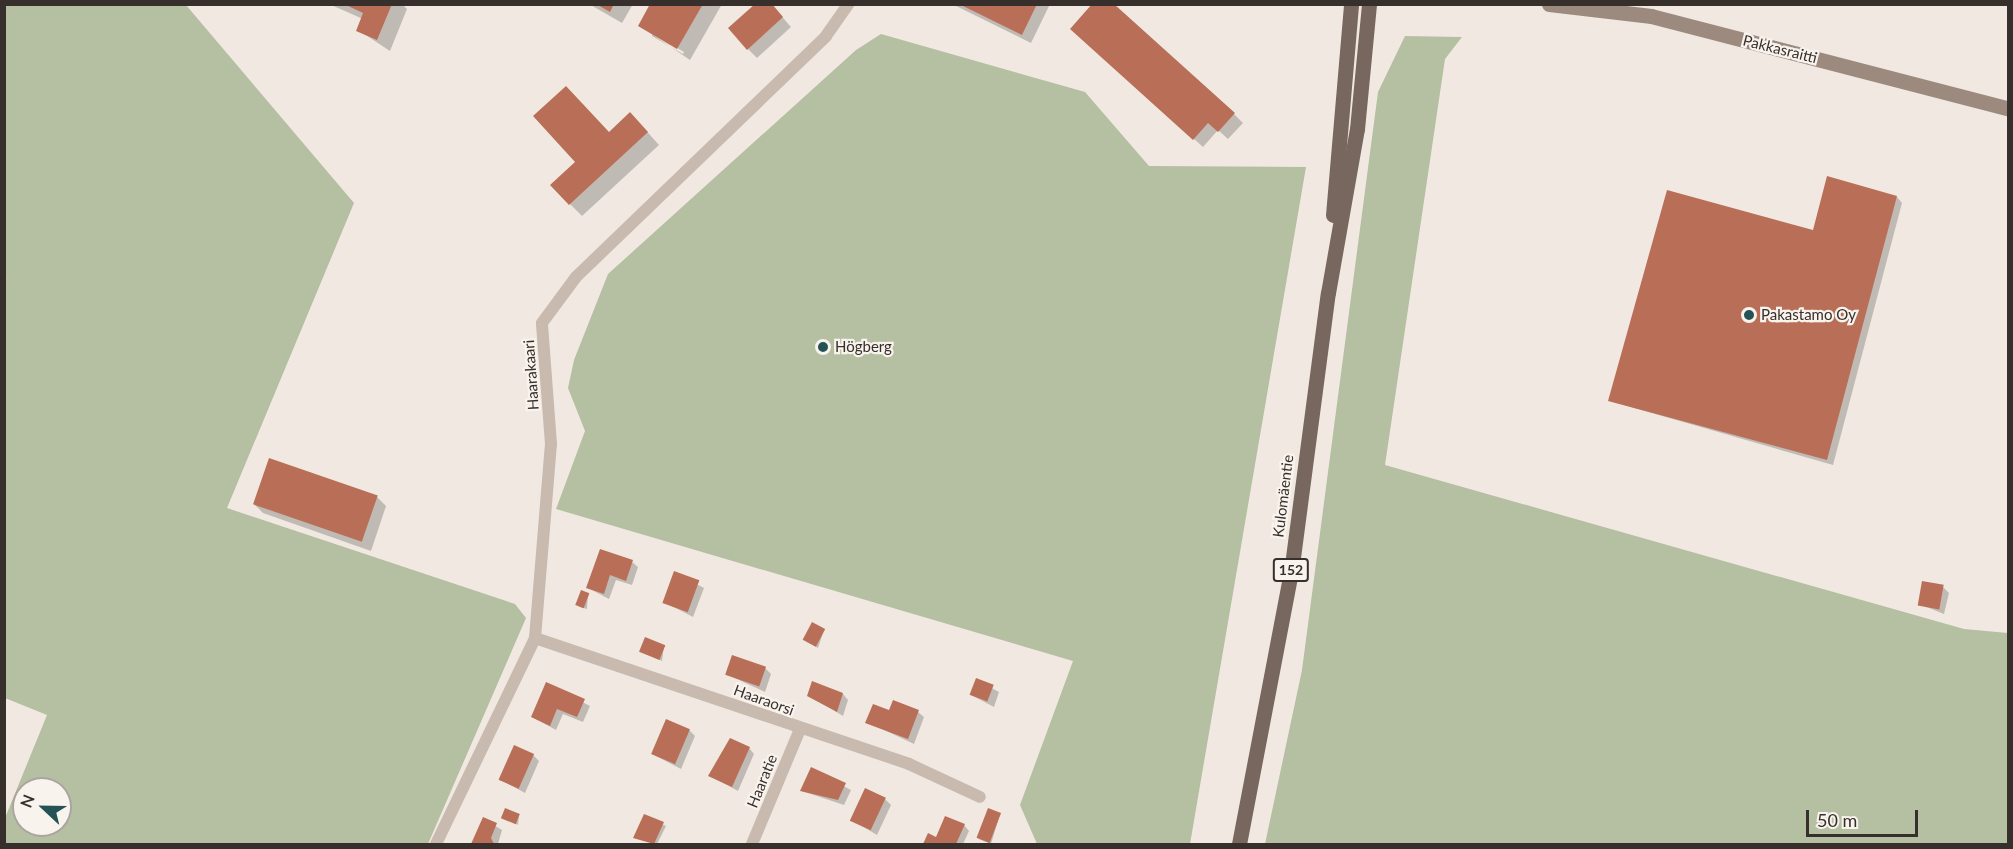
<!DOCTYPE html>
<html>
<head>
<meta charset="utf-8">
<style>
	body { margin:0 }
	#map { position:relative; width:2013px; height:849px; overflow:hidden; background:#f1e9e1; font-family:Lato,sans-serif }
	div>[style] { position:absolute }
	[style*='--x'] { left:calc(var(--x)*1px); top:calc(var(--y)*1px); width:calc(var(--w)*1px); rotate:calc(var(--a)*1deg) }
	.green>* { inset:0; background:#b5bfa2 }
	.shadow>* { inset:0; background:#0003 }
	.building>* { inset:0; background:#b96f57; transform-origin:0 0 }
	.street>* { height:12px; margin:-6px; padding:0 6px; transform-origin:6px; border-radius:6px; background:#c8baae }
	.secondary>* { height:15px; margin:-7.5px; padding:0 7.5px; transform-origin:7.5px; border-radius:7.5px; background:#9c8a7f }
	.primary>* { height:15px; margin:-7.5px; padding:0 7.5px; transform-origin:7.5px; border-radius:7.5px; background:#78675e }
	.dots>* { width:16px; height:16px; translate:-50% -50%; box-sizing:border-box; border:3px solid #f9f3ed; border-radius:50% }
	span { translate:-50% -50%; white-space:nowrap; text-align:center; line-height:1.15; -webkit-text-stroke:4.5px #f9f3ed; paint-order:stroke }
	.shield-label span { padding:2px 4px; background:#f9f3ed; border:2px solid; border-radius:4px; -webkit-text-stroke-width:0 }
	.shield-label { font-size:14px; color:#372f2b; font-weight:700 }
	.street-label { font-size:15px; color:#372f2b }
	.poi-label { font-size:15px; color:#372f2b }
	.left { translate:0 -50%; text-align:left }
	.frame { position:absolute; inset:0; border:6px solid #372f2b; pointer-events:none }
	.north { position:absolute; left:12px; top:777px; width:60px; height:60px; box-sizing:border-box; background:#f9f3ed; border:2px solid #aba59f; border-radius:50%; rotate:292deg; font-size:16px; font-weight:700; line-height:24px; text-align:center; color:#372f2b }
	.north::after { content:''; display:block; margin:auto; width:21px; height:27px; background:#255255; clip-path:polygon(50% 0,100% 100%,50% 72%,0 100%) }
	.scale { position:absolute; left:1806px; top:810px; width:112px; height:27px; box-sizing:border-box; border:3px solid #372f2b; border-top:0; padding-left:8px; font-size:18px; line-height:21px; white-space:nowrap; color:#372f2b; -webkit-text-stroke:4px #f9f3ed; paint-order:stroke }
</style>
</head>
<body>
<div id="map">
	<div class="green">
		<div style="clip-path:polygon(evenodd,4px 5px,186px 5px,354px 203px,227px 508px,515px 604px,526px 618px,428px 844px,5px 844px,5px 818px,47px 715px,5px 698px,4px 284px,10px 270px,5px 282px,4px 5px,24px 789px,60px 789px,60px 825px,24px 825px,24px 789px)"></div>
		<div style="clip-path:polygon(881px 34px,1085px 92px,1149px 166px,1306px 167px,1190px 844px,1037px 844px,1020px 805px,1073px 661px,556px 509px,585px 431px,568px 388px,574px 360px,608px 274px,856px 50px)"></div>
		<div style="clip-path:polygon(1405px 36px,1462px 37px,1445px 59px,1385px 465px,1964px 629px,2008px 633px,2008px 844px,1265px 844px,1302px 670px,1378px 92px)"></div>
	</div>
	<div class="shadow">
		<div style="clip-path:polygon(329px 4px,402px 4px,407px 9px,390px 51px,358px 30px,363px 19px)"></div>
		<div style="clip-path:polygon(589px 4px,633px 4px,622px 23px)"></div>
		<div style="clip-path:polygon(evenodd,652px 4px,722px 4px,690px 60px,640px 26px,652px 4px,652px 33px,684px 52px,683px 54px,652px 36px,652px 33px)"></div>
		<div style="clip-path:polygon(771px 4px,791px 27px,757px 58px,748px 49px)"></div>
		<div style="clip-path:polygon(952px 4px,1050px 4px,1031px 43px)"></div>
		<div style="clip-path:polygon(1081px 38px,1234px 114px,1243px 123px,1228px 139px,1218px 130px,1203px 147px)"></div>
		<div style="clip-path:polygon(642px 126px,659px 145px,582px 216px,570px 204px,577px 162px,609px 133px)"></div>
		<div style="clip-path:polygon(1897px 197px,1902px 203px,1833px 465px,1610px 401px,1815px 231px)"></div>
		<div style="clip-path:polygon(377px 497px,386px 506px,371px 551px,263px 513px,254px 504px)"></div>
		<div style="clip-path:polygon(632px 562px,638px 567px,632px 585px,616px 580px,609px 599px,588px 588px)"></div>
		<div style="clip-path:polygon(675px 573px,704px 588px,693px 617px,664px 602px)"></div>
		<div style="clip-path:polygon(1943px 587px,1949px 593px,1944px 614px,1919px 604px)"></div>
		<div style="clip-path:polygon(588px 594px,587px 609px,580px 607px,578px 605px)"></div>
		<div style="clip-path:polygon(824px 630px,818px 648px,807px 642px)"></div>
		<div style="clip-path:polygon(664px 646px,662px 661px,641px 651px)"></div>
		<div style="clip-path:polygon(765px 668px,771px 674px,765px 692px,726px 674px)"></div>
		<div style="clip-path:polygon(977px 680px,999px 692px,994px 707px,971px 695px)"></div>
		<div style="clip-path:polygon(547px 684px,590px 706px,583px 722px,563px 714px,556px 730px,532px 717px)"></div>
		<div style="clip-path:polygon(843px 694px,848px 700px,843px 716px,809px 695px)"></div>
		<div style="clip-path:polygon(890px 712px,918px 712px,924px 717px,914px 744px,867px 722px)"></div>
		<div style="clip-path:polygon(689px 730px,695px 736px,681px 769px,652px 754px)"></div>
		<div style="clip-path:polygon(749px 748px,754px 754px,738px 791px,710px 776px)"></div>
		<div style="clip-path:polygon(533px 755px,539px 761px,525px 793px,501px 780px)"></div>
		<div style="clip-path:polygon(812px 769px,851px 790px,844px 805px,802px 791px)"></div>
		<div style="clip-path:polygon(885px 799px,891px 805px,877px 835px,852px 820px)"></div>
		<div style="clip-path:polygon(1000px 814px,991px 844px,979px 839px,977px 837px)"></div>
		<div style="clip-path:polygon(519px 815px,518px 825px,503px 817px)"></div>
		<div style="clip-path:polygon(645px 816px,666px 826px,657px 844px,635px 838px)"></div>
		<div style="clip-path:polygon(484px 819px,502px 830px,498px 844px,472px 844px)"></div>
		<div style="clip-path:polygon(964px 825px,969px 831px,963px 844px,925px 844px,929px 835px,937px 839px)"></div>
	</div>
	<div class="building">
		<div style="clip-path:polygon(344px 4px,392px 4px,377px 40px,356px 31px,363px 13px)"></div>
		<div style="clip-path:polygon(596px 4px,614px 4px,610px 12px)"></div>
		<div style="clip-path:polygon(650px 4px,703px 4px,677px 49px,638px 26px)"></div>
		<div style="clip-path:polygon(755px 4px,772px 4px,783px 17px,747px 50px,728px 28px)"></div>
		<div style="clip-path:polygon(959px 4px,1037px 4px,1022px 35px)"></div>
		<div style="clip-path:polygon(1092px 4px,1114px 4px,1235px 113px,1218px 132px,1208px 123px,1193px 140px,1070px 29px)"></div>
		<div style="clip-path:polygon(566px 86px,609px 132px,630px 112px,648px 132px,569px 205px,550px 185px,575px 162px,533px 116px)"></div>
		<div style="clip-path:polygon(1827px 176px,1897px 196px,1827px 460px,1608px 401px,1667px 190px,1813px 230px)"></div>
		<div style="left:269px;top:458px;width:115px;height:49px;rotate:19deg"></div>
		<div style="clip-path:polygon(600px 549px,633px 560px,626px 581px,610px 575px,604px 594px,586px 588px)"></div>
		<div style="left:674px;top:571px;width:27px;height:34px;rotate:20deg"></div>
		<div style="left:1922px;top:581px;width:22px;height:25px;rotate:10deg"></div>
		<div style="left:581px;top:590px;width:9px;height:16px;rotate:21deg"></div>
		<div style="left:812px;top:622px;width:15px;height:20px;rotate:28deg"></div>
		<div style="left:645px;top:637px;width:22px;height:16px;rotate:22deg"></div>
		<div style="left:732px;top:655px;width:36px;height:21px;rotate:19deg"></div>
		<div style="left:976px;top:678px;width:19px;height:18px;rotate:21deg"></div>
		<div style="clip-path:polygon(812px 681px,843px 693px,837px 712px,807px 696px)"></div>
		<div style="clip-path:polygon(546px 682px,585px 699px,577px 717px,557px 709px,550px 726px,531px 717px)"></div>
		<div style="clip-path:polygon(893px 700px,919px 710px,908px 739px,865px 723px,873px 704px,889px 710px)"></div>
		<div style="left:666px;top:719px;width:26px;height:38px;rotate:23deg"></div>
		<div style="clip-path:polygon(730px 738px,750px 747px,732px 787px,708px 776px)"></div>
		<div style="left:514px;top:745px;width:22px;height:38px;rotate:24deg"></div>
		<div style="clip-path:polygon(811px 767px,846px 783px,838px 800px,800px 791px)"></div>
		<div style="left:865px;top:788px;width:23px;height:36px;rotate:25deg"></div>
		<div style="left:505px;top:808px;width:16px;height:11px;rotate:22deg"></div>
		<div style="left:988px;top:808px;width:14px;height:32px;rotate:21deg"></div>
		<div style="clip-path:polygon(644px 814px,664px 822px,654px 844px,633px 838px)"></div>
		<div style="clip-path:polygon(945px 816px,965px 824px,956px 844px,923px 844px,928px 833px,936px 837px)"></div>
		<div style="clip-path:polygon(483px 817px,497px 823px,491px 838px,494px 844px,471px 844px)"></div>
	</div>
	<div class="street">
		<div style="--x:535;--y:638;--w:395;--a:18.6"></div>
		<div style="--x:909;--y:764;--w:78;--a:24.9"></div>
		<div style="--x:436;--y:844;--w:229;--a:-64.3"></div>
		<div style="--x:535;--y:638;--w:195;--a:-85.3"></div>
		<div style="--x:551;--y:444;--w:121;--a:-94.3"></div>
		<div style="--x:542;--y:323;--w:57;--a:-53.5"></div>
		<div style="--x:576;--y:277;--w:347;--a:-43.9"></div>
		<div style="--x:826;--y:36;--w:39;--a:-55"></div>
		<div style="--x:752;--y:844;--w:125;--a:-67.3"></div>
	</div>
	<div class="secondary">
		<div style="--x:1549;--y:4;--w:103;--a:6.7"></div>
		<div style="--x:1651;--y:16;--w:369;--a:14.5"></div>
	</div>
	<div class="primary">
		<div style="--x:1333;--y:215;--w:212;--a:-85.1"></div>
		<div style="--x:1239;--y:844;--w:284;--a:-79.2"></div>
		<div style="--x:1292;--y:565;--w:274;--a:-82.5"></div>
		<div style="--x:1328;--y:293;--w:167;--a:-80"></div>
		<div style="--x:1357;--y:129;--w:126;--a:-84.5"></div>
	</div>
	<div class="dots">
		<div style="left:1749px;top:315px;background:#255255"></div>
		<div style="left:823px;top:347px;background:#255255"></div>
	</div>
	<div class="shield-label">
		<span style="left:1291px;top:570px">152</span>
	</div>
	<div class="street-label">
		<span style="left:1780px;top:49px;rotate:14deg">Pakkasraitti</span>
		<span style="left:531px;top:375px;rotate:-94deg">Haarakaari</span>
		<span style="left:1283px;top:496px;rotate:-83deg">Kulomäentie</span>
		<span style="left:764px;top:700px;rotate:20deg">Haaraorsi</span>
		<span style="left:762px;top:781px;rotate:-68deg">Haaratie</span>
	</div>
	<div class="poi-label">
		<span class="left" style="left:1761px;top:315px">Pakastamo Oy</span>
		<span class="left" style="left:835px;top:347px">Högberg</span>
	</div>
	<div class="frame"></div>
	<div class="north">N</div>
	<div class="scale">50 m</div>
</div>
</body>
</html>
